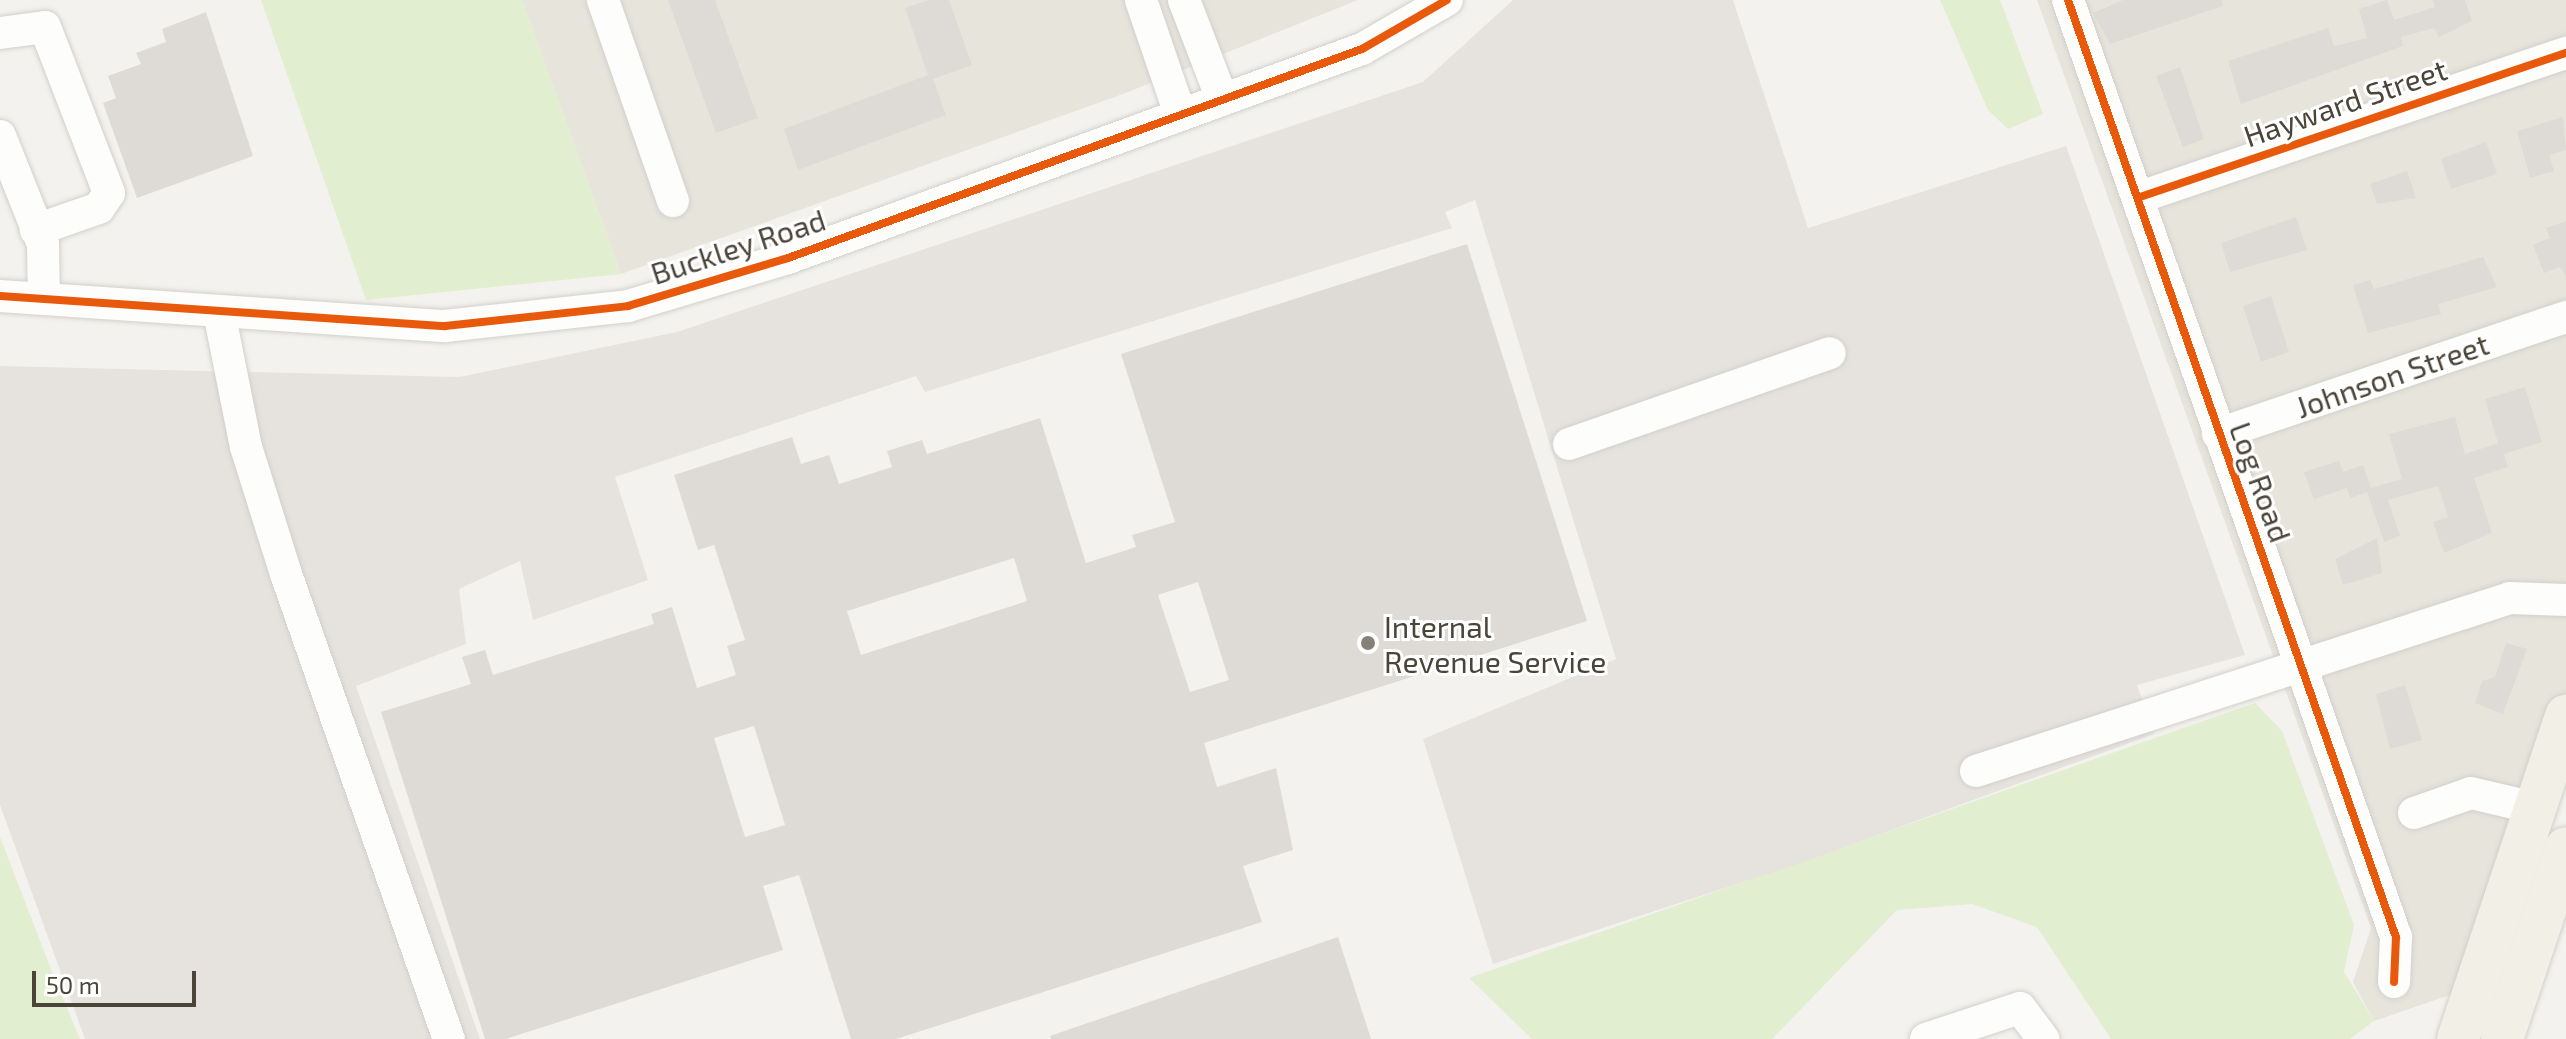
<!DOCTYPE html>
<html>
<head>
<meta charset="utf-8">
<style>
  body { margin:0 }
  #map { position:relative; width:2566px; height:1039px; overflow:hidden; background:#f4f2ee; font-family:"Exo 2",sans-serif }
  div>[style] { position:absolute }
  [style*='--x'] { left:calc(var(--x)*1px); top:calc(var(--y)*1px); width:calc(var(--w)*1px); rotate:calc(var(--a)*1deg) }
  .residential>* { inset:0; background:#e7e4dc }
  .green>* { inset:0; background:#e1eecf }
  .parking>* { inset:0; background:#e6e3df }
  .building>* { inset:0; background:#dedbd6 }
  .roads { filter:drop-shadow(0 0 2px #d2d0cb) drop-shadow(0 0 2px #d2d0cb) }
  .minor>* { height:32px; margin:-16px; padding:0 16px; transform-origin:16px; border-radius:16px; background:#fdfdfc }
  .major>* { height:42px; margin:-21px; padding:0 21px; transform-origin:21px; border-radius:21px; background:#f2efe6 }
  .cycleway>* { height:8px; margin:-4px; padding:0 4px; transform-origin:4px; border-radius:4px; background:#e8590c }
  .dots>* { width:22px; height:22px; translate:-50% -50%; box-sizing:border-box; border:4px solid #fff; border-radius:50% }
  span { translate:-50% -50%; white-space:nowrap; text-align:center; line-height:1.15; -webkit-text-stroke:6px #fff; paint-order:stroke }
  .street-label { font-size:30px; color:#4b4439 }
  .poi-label { font-size:30px; color:#4b4439 }
  .left { translate:0 -50%; text-align:left }
  .scale { position:absolute; left:32px; top:971px; width:164px; height:36px; box-sizing:border-box; border:4px solid #4b4439; border-top:0; padding-left:10px; font-size:24px; line-height:28px; white-space:nowrap; color:#4b4439; -webkit-text-stroke:6px #fff; paint-order:stroke }
</style>
</head>
<body>
<div id="map">
  <div class="residential">
    <div style="clip-path:polygon(522px 0,1358px 0,1123px 94px,621px 274px)"></div>
    <div style="clip-path:polygon(2037px 0,2566px 0,2566px 716px,2476px 986px,2374px 1021px,2353px 982px,2371px 928px)"></div>
  </div>
  <div class="green">
    <div style="clip-path:polygon(261px 0,522px 0,621px 274px,366px 300px)"></div>
    <div style="clip-path:polygon(1940px 0,2000px 0,2043px 114px,2008px 129px,1988px 110px)"></div>
    <div style="clip-path:polygon(2255px 703px,2282px 731px,2354px 925px,2344px 972px,2374px 1021px,2350px 1039px,2111px 1039px,2037px 927px,1972px 904px,1897px 910px,1772px 1039px,1532px 1039px,1469px 978px)"></div>
    <div style="clip-path:polygon(0 837px,56px 982px,80px 1039px,0 1039px)"></div>
  </div>
  <div class="parking">
    <div style="clip-path:polygon(1513px 0,1733px 0,1808px 228px,2066px 146px,2245px 655px,2137px 685px,2154px 734px,1801px 863px,1493px 964px,1423px 739px,1616px 659px,1475px 200px,1445px 212px,1452px 228px,925px 392px,916px 376px,615px 477px,648px 580px,533px 620px,520px 561px,459px 589px,466px 644px,356px 686px,480px 1039px,85px 1039px,0 805px,0 366px,459px 377px,677px 332px,1423px 82px)"></div>
  </div>
  <div class="building">
    <div style="clip-path:polygon(668px 0,715px 0,758px 118px,716px 133px)"></div>
    <div style="clip-path:polygon(929px 0,949px 0,972px 65px,933px 79px,946px 115px,798px 170px,784px 129px,928px 75px,905px 8px)"></div>
    <div style="clip-path:polygon(2123px 0,2222px 0,2223px 6px,2110px 44px,2093px 13px)"></div>
    <div style="clip-path:polygon(2387px 0,2394px 20px,2435px 7px,2433px 0,2465px 0,2472px 21px,2439px 37px,2434px 28px,2401px 37px,2403px 46px,2241px 104px,2228px 61px,2328px 28px,2334px 46px,2367px 38px,2359px 9px)"></div>
    <div style="clip-path:polygon(206px 12px,253px 156px,137px 198px,103px 103px,116px 98px,108px 76px,141px 64px,136px 53px,166px 42px,162px 29px)"></div>
    <div style="clip-path:polygon(2180px 67px,2204px 139px,2183px 147px,2156px 76px)"></div>
    <div style="clip-path:polygon(2563px 117px,2566px 150px,2549px 155px,2554px 171px,2530px 178px,2517px 131px)"></div>
    <div style="clip-path:polygon(2486px 142px,2497px 174px,2451px 189px,2441px 159px)"></div>
    <div style="clip-path:polygon(2407px 171px,2416px 198px,2377px 204px,2370px 184px)"></div>
    <div style="clip-path:polygon(2296px 217px,2307px 250px,2230px 272px,2221px 243px)"></div>
    <div style="clip-path:polygon(2566px 221px,2566px 276px,2560px 267px,2544px 273px,2533px 245px,2550px 238px,2546px 228px)"></div>
    <div style="clip-path:polygon(evenodd,1467px 244px,1587px 621px,1204px 743px,1217px 787px,1276px 768px,1293px 850px,1243px 866px,1262px 922px,896px 1039px,851px 1039px,799px 875px,763px 886px,783px 950px,506px 1039px,485px 1039px,381px 712px,471px 684px,462px 657px,485px 650px,493px 675px,654px 624px,651px 614px,672px 607px,697px 688px,736px 675px,727px 646px,745px 640px,714px 545px,698px 550px,674px 475px,792px 437px,801px 464px,829px 455px,839px 484px,892px 467px,887px 451px,922px 440px,927px 454px,1040px 418px,1086px 563px,1136px 547px,1132px 535px,1175px 522px,1121px 354px,1467px 244px,1014px 558px,1027px 601px,861px 655px,847px 611px,1014px 558px,1467px 244px,1198px 582px,1229px 680px,1190px 692px,1158px 595px,1198px 582px,1467px 244px,754px 726px,785px 825px,745px 837px,714px 738px,754px 726px)"></div>
    <div style="clip-path:polygon(2483px 257px,2497px 287px,2438px 304px,2441px 314px,2368px 333px,2353px 285px,2370px 280px,2374px 289px)"></div>
    <div style="clip-path:polygon(2271px 296px,2289px 352px,2261px 362px,2243px 306px)"></div>
    <div style="clip-path:polygon(2525px 387px,2542px 442px,2504px 454px,2508px 467px,2474px 478px,2492px 533px,2444px 553px,2433px 522px,2448px 517px,2438px 486px,2388px 500px,2400px 536px,2384px 542px,2367px 492px,2350px 498px,2347px 488px,2314px 499px,2304px 472px,2339px 461px,2343px 472px,2363px 465px,2371px 488px,2402px 479px,2389px 434px,2455px 417px,2465px 454px,2498px 443px,2485px 399px)"></div>
    <div style="clip-path:polygon(2377px 538px,2382px 573px,2343px 585px,2335px 559px)"></div>
    <div style="clip-path:polygon(2506px 643px,2527px 649px,2503px 714px,2475px 703px,2482px 681px,2495px 677px)"></div>
    <div style="clip-path:polygon(2405px 685px,2422px 740px,2390px 749px,2376px 694px)"></div>
    <div style="clip-path:polygon(1338px 937px,1371px 1039px,1051px 1039px,1050px 1036px)"></div>
  </div>
  <div class="roads">
    <div class="minor">
      <div style="--x:603;--y:0;--w:213;--a:70.8"></div>
      <div style="--x:1141;--y:0;--w:120;--a:71.1"></div>
      <div style="--x:1184;--y:0;--w:106;--a:69"></div>
      <div style="--x:2068;--y:0;--w:993;--a:70.71"></div>
      <div style="--x:2396;--y:937;--w:45;--a:92.5"></div>
      <div style="--x:0;--y:33;--w:45;--a:-7.6"></div>
      <div style="--x:45;--y:27;--w:178;--a:68.9"></div>
      <div style="--x:109;--y:193;--w:18;--a:124"></div>
      <div style="--x:99;--y:208;--w:67;--a:160.8"></div>
      <div style="--x:0;--y:136;--w:116;--a:68.3"></div>
      <div style="--x:43;--y:244;--w:55;--a:89"></div>
      <div style="--x:2140;--y:197;--w:450;--a:-18.7"></div>
      <div style="--x:0;--y:296;--w:446;--a:3.9"></div>
      <div style="--x:445;--y:326;--w:184;--a:-6.2"></div>
      <div style="--x:628;--y:306;--w:167;--a:-16.7"></div>
      <div style="--x:788;--y:258;--w:611;--a:-20.01"></div>
      <div style="--x:1362;--y:49;--w:98;--a:-30"></div>
      <div style="--x:219;--y:312;--w:138;--a:78.7"></div>
      <div style="--x:246;--y:447;--w:133;--a:72.5"></div>
      <div style="--x:286;--y:574;--w:493;--a:70.7"></div>
      <div style="--x:2218;--y:434;--w:367;--a:-18.6"></div>
      <div style="--x:1569;--y:444;--w:276;--a:-19.2"></div>
      <div style="--x:1976;--y:771;--w:561;--a:-17.95"></div>
      <div style="--x:2510;--y:598;--w:56;--a:2"></div>
      <div style="--x:2414;--y:813;--w:60;--a:-19.3"></div>
      <div style="--x:2471;--y:793;--w:66;--a:13.2"></div>
      <div style="--x:1926;--y:1039;--w:99;--a:-18.3"></div>
      <div style="--x:2020;--y:1008;--w:39;--a:53"></div>
    </div>
    <div class="major">
      <div style="--x:2458;--y:1039;--w:341;--a:-71.5"></div>
      <div style="--x:2502;--y:1039;--w:201;--a:-71.5"></div>
    </div>
  </div>
  <div class="cycleway">
    <div style="--x:2068;--y:0;--w:993;--a:70.71"></div>
    <div style="--x:2396;--y:937;--w:45;--a:92.5"></div>
    <div style="--x:2140;--y:197;--w:450;--a:-18.7"></div>
    <div style="--x:0;--y:296;--w:446;--a:3.9"></div>
    <div style="--x:445;--y:326;--w:184;--a:-6.2"></div>
    <div style="--x:628;--y:306;--w:167;--a:-16.7"></div>
    <div style="--x:788;--y:258;--w:611;--a:-20.01"></div>
    <div style="--x:1362;--y:49;--w:98;--a:-30"></div>
  </div>
  <div class="dots">
    <div style="left:1368px;top:643px;background:#868178"></div>
  </div>
  <div class="street-label">
    <span style="left:2345px;top:102px;rotate:-19deg">Hayward Street</span>
    <span style="left:738px;top:246px;rotate:-18deg">Buckley Road</span>
    <span style="left:2392px;top:375px;rotate:-19deg">Johnson Street</span>
    <span style="left:2261px;top:482px;rotate:70deg">Log Road</span>
  </div>
  <div class="poi-label">
    <span class="left" style="left:1384px;top:643px">Internal<br>Revenue Service</span>
  </div>
  <div class="scale">50 m</div>
</div>
</body>
</html>
